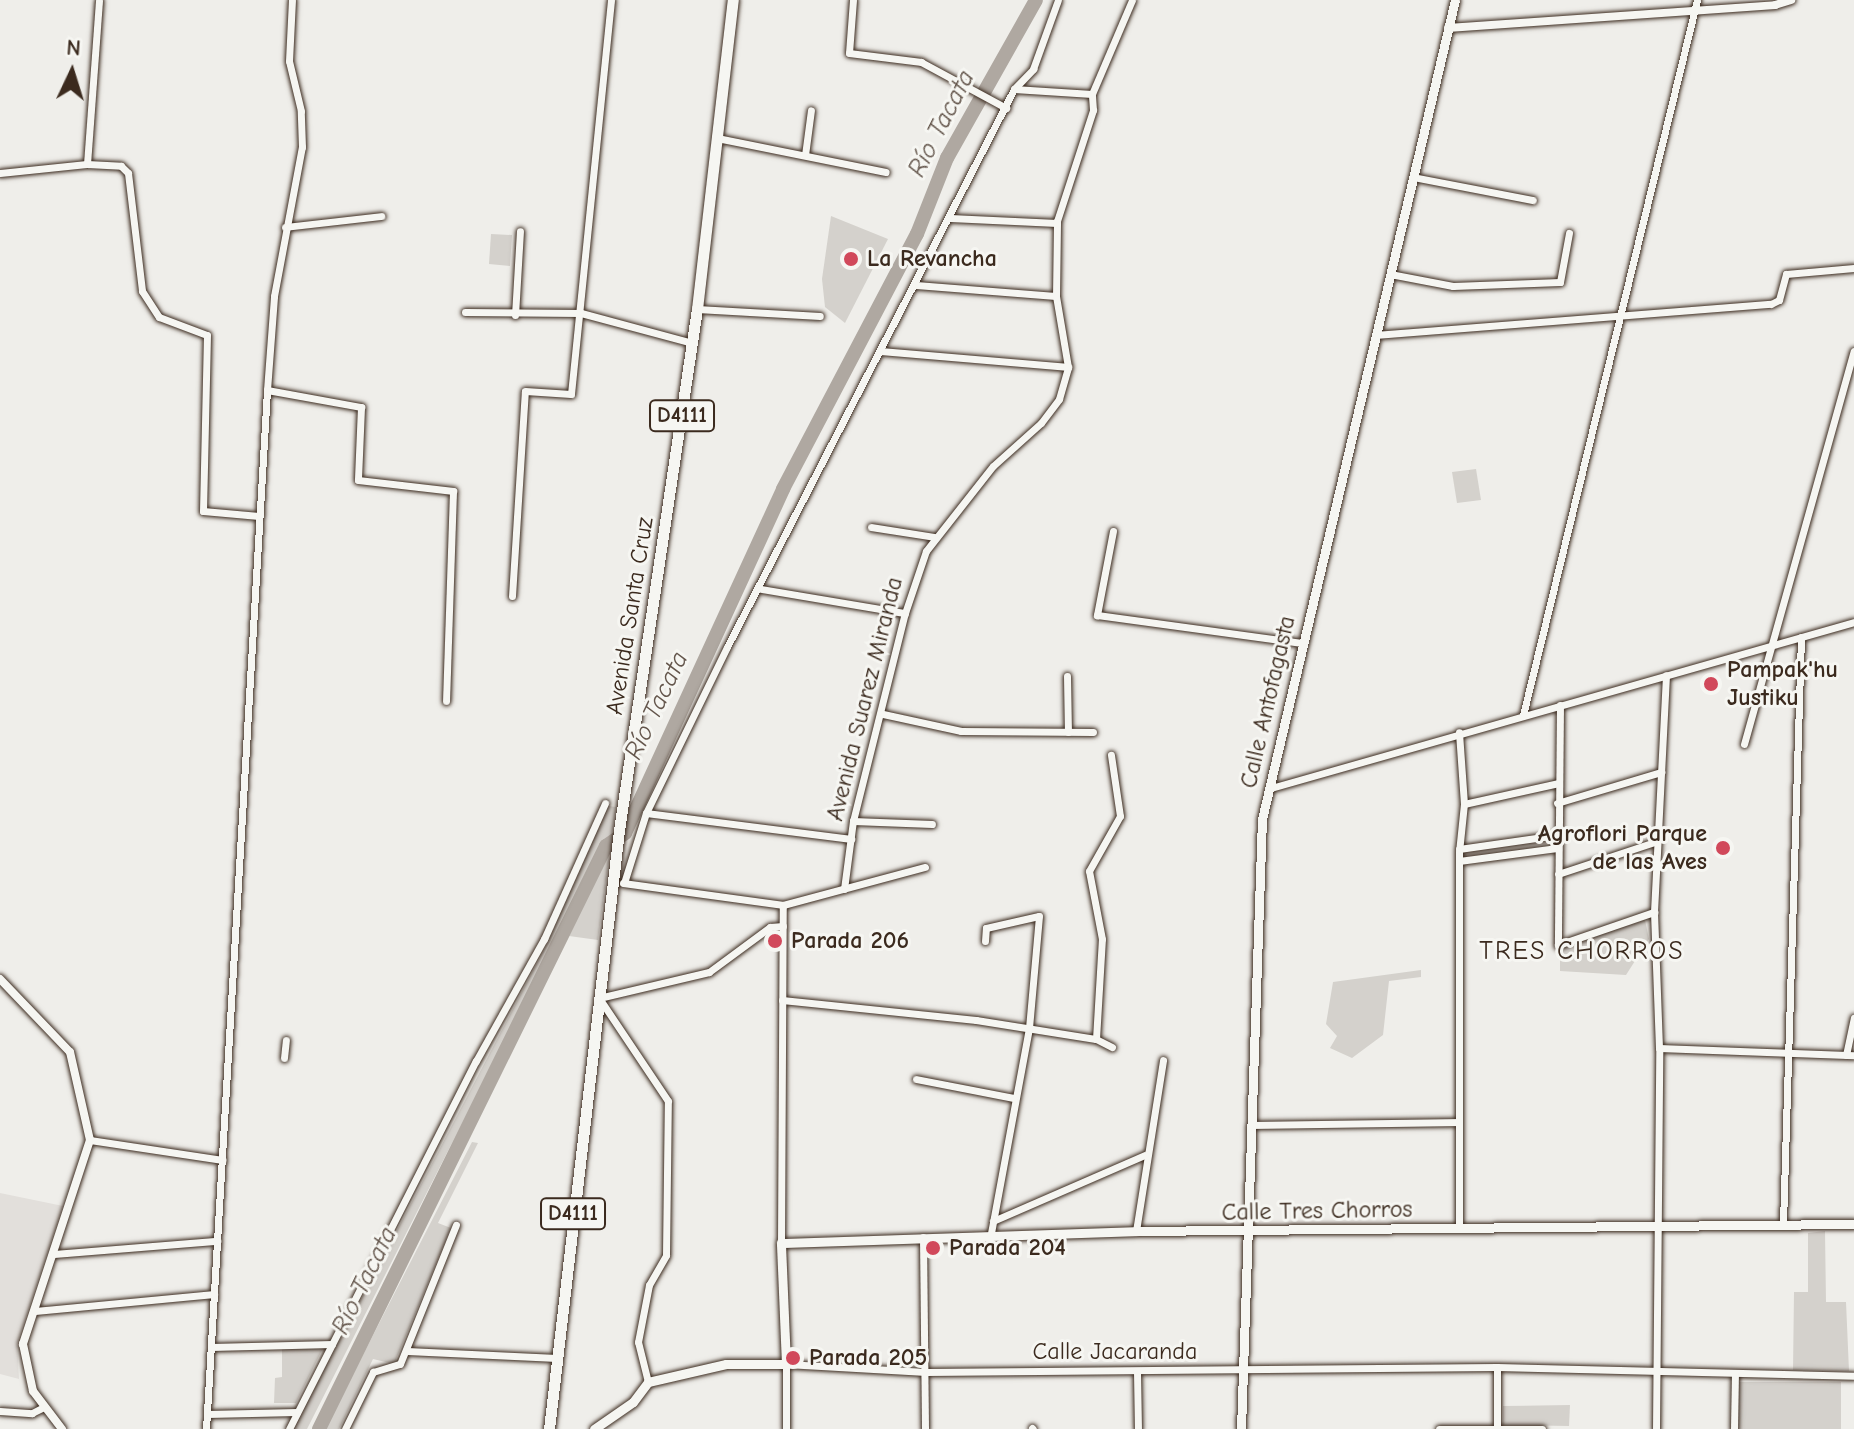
<!DOCTYPE html>
<html>
<head>
<meta charset="utf-8">
<style>
  body { margin:0 }
  #map { position:relative; width:1854px; height:1429px; overflow:hidden; background:#efeeea; font-family:"Comic Neue",sans-serif }
  div>[style] { position:absolute }
  [style*='--x'] { left:calc(var(--x)*1px); top:calc(var(--y)*1px); width:calc(var(--w)*1px); rotate:calc(var(--a)*1deg) }
  .built>* { inset:0; background:#e2dfdb }
  .green>* { inset:0; background:#d4d1cc }
  .river>* { height:14px; margin:-7px; padding:0 7px; transform-origin:7px; border-radius:7px; background:#afa8a1 }
  .roads { filter:drop-shadow(0 0 2px #3b2a1e) drop-shadow(0 0 2px #3b2a1e) }
  .minor>* { height:7px; margin:-3.5px; padding:0 3.5px; transform-origin:3.5px; border-radius:3.5px; background:#f6f6f2 }
  .tertiary>* { height:8px; margin:-4px; padding:0 4px; transform-origin:4px; border-radius:4px; background:#f6f6f2 }
  .secondary>* { height:9px; margin:-4.5px; padding:0 4.5px; transform-origin:4.5px; border-radius:4.5px; background:#f6f6f2 }
  .primary>* { height:11px; margin:-5.5px; padding:0 5.5px; transform-origin:5.5px; border-radius:5.5px; background:#f6f6f2 }
  .dots>* { width:22px; height:22px; translate:-50% -50%; box-sizing:border-box; border:4px solid #f6f6f2; border-radius:50% }
  span { translate:-50% -50%; white-space:nowrap; text-align:center; line-height:1.15; -webkit-text-stroke:6px #f6f6f2; paint-order:stroke }
  .shield-label span { padding:2px 6px; background:#f6f6f2; border:2px solid; border-radius:6px; -webkit-text-stroke-width:0 }
  .shield-label { font-size:22px; color:#3b2a1e; font-weight:700 }
  .poi-label { font-size:24px; color:#3b2a1e; font-weight:700 }
  .left { translate:0 -50%; text-align:left }
  .right { translate:-100% -50%; text-align:right }
  .street-label { font-size:24px; color:#3b2a1e }
  .water-label { font-size:26px; color:#64564c; font-style:italic }
  .neighbourhood-label { font-size:26px; color:#3b2a1e; letter-spacing:2px }
  .north { position:absolute; left:32px; top:32px; width:80px; height:80px; -webkit-text-stroke:6px #f6f6f2; paint-order:stroke; rotate:4deg; font-size:22px; font-weight:700; line-height:32px; text-align:center; color:#3b2a1e }
  .north::after { content:''; display:block; margin:auto; width:28px; height:36px; background:#3b2a1e; clip-path:polygon(50% 0,100% 100%,50% 72%,0 100%) }
</style>
</head>
<body>
<div id="map">
  <div class="built">
    <div style="clip-path:polygon(0 1193px,63px 1206px,17px 1343px,19px 1379px,0 1374px)"></div>
  </div>
  <div class="green">
    <div style="clip-path:polygon(831px 216px,888px 239px,845px 323px,825px 307px,822px 279px)"></div>
    <div style="clip-path:polygon(491px 234px,512px 235px,510px 266px,489px 264px)"></div>
    <div style="clip-path:polygon(1476px 469px,1481px 500px,1457px 503px,1452px 472px)"></div>
    <div style="clip-path:polygon(608px 806px,616px 807px,611px 840px,605px 841px,307px 1429px,293px 1429px,548px 942px)"></div>
    <div style="clip-path:polygon(610px 850px,598px 940px,569px 936px)"></div>
    <div style="clip-path:polygon(1645px 920px,1649px 939px,1626px 975px,1560px 971px,1560px 947px)"></div>
    <div style="clip-path:polygon(1421px 970px,1421px 977px,1389px 981px,1383px 1035px,1352px 1058px,1330px 1048px,1337px 1036px,1326px 1024px,1333px 982px)"></div>
    <div style="clip-path:polygon(472px 1142px,478px 1143px,438px 1223px,451px 1228px,394px 1364px,373px 1359px,339px 1429px,325px 1429px)"></div>
    <div style="clip-path:polygon(1825px 1231px,1826px 1302px,1846px 1302px,1849px 1371px,1793px 1370px,1794px 1292px,1808px 1292px,1808px 1233px)"></div>
    <div style="clip-path:polygon(282px 1345px,324px 1346px,296px 1403px,274px 1403px,275px 1378px,282px 1377px)"></div>
    <div style="clip-path:polygon(1739px 1382px,1841px 1382px,1841px 1429px,1739px 1429px)"></div>
    <div style="clip-path:polygon(1570px 1405px,1569px 1426px,1503px 1425px,1503px 1406px)"></div>
  </div>
  <div class="river">
    <div style="--x:319;--y:1429;--w:650;--a:-63.79"></div>
    <div style="--x:606;--y:846;--w:23;--a:-34"></div>
    <div style="--x:625;--y:833;--w:379;--a:-65.3"></div>
    <div style="--x:783;--y:489;--w:288;--a:-62.3"></div>
    <div style="--x:917;--y:234;--w:82;--a:-68.5"></div>
    <div style="--x:947;--y:158;--w:181;--a:-60.6"></div>
  </div>
  <div class="roads">
    <div class="minor">
      <div style="--x:853;--y:0;--w:53;--a:94.3"></div>
      <div style="--x:849;--y:53;--w:73;--a:7.1"></div>
      <div style="--x:921;--y:62;--w:97;--a:28.4"></div>
      <div style="--x:1014;--y:89;--w:78;--a:3.7"></div>
      <div style="--x:717;--y:138;--w:172;--a:11.4"></div>
      <div style="--x:805;--y:155;--w:45;--a:-82.4"></div>
      <div style="--x:87;--y:164;--w:164;--a:-85.8"></div>
      <div style="--x:0;--y:173;--w:87;--a:-5.9"></div>
      <div style="--x:87;--y:164;--w:34;--a:3"></div>
      <div style="--x:121;--y:166;--w:10;--a:45"></div>
      <div style="--x:128;--y:173;--w:119;--a:83.2"></div>
      <div style="--x:142;--y:291;--w:31;--a:57"></div>
      <div style="--x:159;--y:317;--w:51;--a:20.6"></div>
      <div style="--x:207;--y:335;--w:176;--a:91.3"></div>
      <div style="--x:203;--y:511;--w:56;--a:5.1"></div>
      <div style="--x:1413;--y:177;--w:122;--a:10.9"></div>
      <div style="--x:950;--y:218;--w:107;--a:2.7"></div>
      <div style="--x:285;--y:227;--w:97;--a:-6.5"></div>
      <div style="--x:1390;--y:274;--w:64;--a:10.8"></div>
      <div style="--x:1453;--y:286;--w:107;--a:-2.1"></div>
      <div style="--x:1560;--y:282;--w:50;--a:-79.6"></div>
      <div style="--x:916;--y:285;--w:140;--a:4.5"></div>
      <div style="--x:697;--y:309;--w:123;--a:3.3"></div>
      <div style="--x:465;--y:312;--w:116;--a:0.5"></div>
      <div style="--x:581;--y:313;--w:115;--a:15.1"></div>
      <div style="--x:515;--y:315;--w:84;--a:-86.6"></div>
      <div style="--x:1375;--y:335;--w:397;--a:-4.5"></div>
      <div style="--x:1771;--y:304;--w:9;--a:-27"></div>
      <div style="--x:1779;--y:300;--w:27;--a:-75"></div>
      <div style="--x:1786;--y:274;--w:68;--a:-5"></div>
      <div style="--x:881;--y:351;--w:188;--a:4.9"></div>
      <div style="--x:267;--y:390;--w:96;--a:10.3"></div>
      <div style="--x:361;--y:407;--w:73;--a:92.4"></div>
      <div style="--x:358;--y:480;--w:96;--a:6.6"></div>
      <div style="--x:453;--y:491;--w:210;--a:91.9"></div>
      <div style="--x:871;--y:527;--w:65;--a:8.9"></div>
      <div style="--x:1113;--y:531;--w:86;--a:100.8"></div>
      <div style="--x:1097;--y:615;--w:207;--a:7.8"></div>
      <div style="--x:761;--y:589;--w:146;--a:9.5"></div>
      <div style="--x:512;--y:596;--w:205;--a:-86.4"></div>
      <div style="--x:525;--y:391;--w:46;--a:3.7"></div>
      <div style="--x:571;--y:394;--w:396;--a:-84.2"></div>
      <div style="--x:1067;--y:676;--w:56;--a:89"></div>
      <div style="--x:1560;--y:705;--w:240;--a:90.5"></div>
      <div style="--x:1558;--y:945;--w:102;--a:-19"></div>
      <div style="--x:883;--y:714;--w:80;--a:12.3"></div>
      <div style="--x:961;--y:731;--w:132;--a:0.4"></div>
      <div style="--x:1523;--y:715;--w:736;--a:-76.32"></div>
      <div style="--x:1744;--y:744;--w:408;--a:-74.4"></div>
      <div style="--x:1271;--y:788;--w:606;--a:-15.89"></div>
      <div style="--x:1557;--y:803;--w:109;--a:-16.6"></div>
      <div style="--x:1464;--y:804;--w:97;--a:-12.5"></div>
      <div style="--x:646;--y:813;--w:207;--a:7.2"></div>
      <div style="--x:853;--y:821;--w:79;--a:2.2"></div>
      <div style="--x:1459;--y:849;--w:99;--a:-8.1"></div>
      <div style="--x:1459;--y:861;--w:99;--a:-7.6"></div>
      <div style="--x:1558;--y:874;--w:105;--a:-18.3"></div>
      <div style="--x:623;--y:883;--w:162;--a:7.8"></div>
      <div style="--x:783;--y:905;--w:147;--a:-15"></div>
      <div style="--x:624;--y:883;--w:73;--a:-72.6"></div>
      <div style="--x:646;--y:813;--w:185;--a:-64"></div>
      <div style="--x:727;--y:647;--w:627;--a:-62.78"></div>
      <div style="--x:1014;--y:89;--w:28;--a:-46"></div>
      <div style="--x:1033;--y:69;--w:73;--a:-70.1"></div>
      <div style="--x:844;--y:889;--w:69;--a:-82.5"></div>
      <div style="--x:853;--y:821;--w:214;--a:-76"></div>
      <div style="--x:905;--y:613;--w:65;--a:-71.3"></div>
      <div style="--x:926;--y:551;--w:108;--a:-51.8"></div>
      <div style="--x:993;--y:466;--w:64;--a:-41.9"></div>
      <div style="--x:1041;--y:423;--w:30;--a:-53"></div>
      <div style="--x:1059;--y:399;--w:33;--a:-74"></div>
      <div style="--x:1068;--y:367;--w:72;--a:-99.6"></div>
      <div style="--x:1056;--y:296;--w:75;--a:-89.2"></div>
      <div style="--x:1057;--y:221;--w:117;--a:-72"></div>
      <div style="--x:1093;--y:110;--w:16;--a:-94"></div>
      <div style="--x:1092;--y:94;--w:102;--a:-66.9"></div>
      <div style="--x:985;--y:941;--w:13;--a:-86"></div>
      <div style="--x:986;--y:928;--w:54;--a:-12.8"></div>
      <div style="--x:1039;--y:916;--w:112;--a:95.1"></div>
      <div style="--x:1029;--y:1028;--w:214;--a:100.5"></div>
      <div style="--x:782;--y:1000;--w:195;--a:5.9"></div>
      <div style="--x:976;--y:1020;--w:121;--a:9"></div>
      <div style="--x:1096;--y:1039;--w:18;--a:27"></div>
      <div style="--x:1096;--y:1039;--w:100;--a:-86.6"></div>
      <div style="--x:1102;--y:939;--w:69;--a:-100.8"></div>
      <div style="--x:1089;--y:871;--w:63;--a:-60.6"></div>
      <div style="--x:1120;--y:816;--w:62;--a:-98.4"></div>
      <div style="--x:1659;--y:1048;--w:195;--a:2.1"></div>
      <div style="--x:1846;--y:1055;--w:38;--a:-78"></div>
      <div style="--x:284;--y:1058;--w:18;--a:-84"></div>
      <div style="--x:916;--y:1079;--w:100;--a:11"></div>
      <div style="--x:1254;--y:1125;--w:204;--a:-0.8"></div>
      <div style="--x:90;--y:1140;--w:134;--a:8.6"></div>
      <div style="--x:993;--y:1221;--w:166;--a:-23.5"></div>
      <div style="--x:1783;--y:1223;--w:586;--a:-88.24"></div>
      <div style="--x:1459;--y:1229;--w:377;--a:-90"></div>
      <div style="--x:1459;--y:852;--w:48;--a:-84.1"></div>
      <div style="--x:1464;--y:804;--w:72;--a:-94"></div>
      <div style="--x:1136;--y:1231;--w:173;--a:-81"></div>
      <div style="--x:923;--y:1237;--w:192;--a:89.4"></div>
      <div style="--x:781;--y:1243;--w:338;--a:-89.7"></div>
      <div style="--x:54;--y:1254;--w:164;--a:-4.6"></div>
      <div style="--x:35;--y:1311;--w:180;--a:-5.4"></div>
      <div style="--x:211;--y:1347;--w:121;--a:-1.4"></div>
      <div style="--x:407;--y:1351;--w:150;--a:2.7"></div>
      <div style="--x:1497;--y:1367;--w:62;--a:90"></div>
      <div style="--x:1137;--y:1372;--w:57;--a:89"></div>
      <div style="--x:648;--y:1382;--w:41;--a:-104"></div>
      <div style="--x:638;--y:1342;--w:58;--a:-79.1"></div>
      <div style="--x:649;--y:1285;--w:34;--a:-60"></div>
      <div style="--x:666;--y:1255;--w:154;--a:-89.3"></div>
      <div style="--x:668;--y:1101;--w:124;--a:-123.8"></div>
      <div style="--x:599;--y:998;--w:113;--a:-13.3"></div>
      <div style="--x:709;--y:972;--w:76;--a:-36.4"></div>
      <div style="--x:770;--y:927;--w:13;--a:-4"></div>
      <div style="--x:0;--y:1411;--w:32;--a:4"></div>
      <div style="--x:32;--y:1413;--w:13;--a:-27"></div>
      <div style="--x:207;--y:1414;--w:90;--a:-1.3"></div>
      <div style="--x:1032;--y:1428;--w:1;--a:45"></div>
      <div style="--x:206;--y:1429;--w:1041;--a:-86.64"></div>
      <div style="--x:267;--y:390;--w:94;--a:-85.7"></div>
      <div style="--x:274;--y:296;--w:152;--a:-79.4"></div>
      <div style="--x:302;--y:147;--w:36;--a:-92"></div>
      <div style="--x:301;--y:111;--w:51;--a:-103.5"></div>
      <div style="--x:289;--y:61;--w:61;--a:-87.2"></div>
      <div style="--x:289;--y:1429;--w:413;--a:-63.1"></div>
      <div style="--x:476;--y:1061;--w:140;--a:-60.9"></div>
      <div style="--x:544;--y:939;--w:149;--a:-65.8"></div>
      <div style="--x:345;--y:1429;--w:64;--a:-63.8"></div>
      <div style="--x:373;--y:1372;--w:28;--a:-17"></div>
      <div style="--x:400;--y:1364;--w:150;--a:-68.1"></div>
      <div style="--x:786;--y:1429;--w:65;--a:-90"></div>
      <div style="--x:786;--y:1364;--w:140;--a:3.3"></div>
      <div style="--x:926;--y:1372;--w:571;--a:-0.5"></div>
      <div style="--x:1497;--y:1367;--w:357;--a:1.4"></div>
      <div style="--x:1439;--y:1429;--w:103;--a:0"></div>
      <div style="--x:1656;--y:1429;--w:381;--a:-89.5"></div>
      <div style="--x:1659;--y:1048;--w:136;--a:-92.1"></div>
      <div style="--x:1654;--y:912;--w:237;--a:-87.1"></div>
      <div style="--x:1734;--y:1429;--w:55;--a:-89"></div>
    </div>
    <div class="tertiary">
      <div style="--x:1448;--y:28;--w:328;--a:-4"></div>
      <div style="--x:1775;--y:5;--w:17;--a:-17"></div>
      <div style="--x:0;--y:979;--w:101;--a:46.2"></div>
      <div style="--x:70;--y:1052;--w:90;--a:77.2"></div>
      <div style="--x:90;--y:1140;--w:215;--a:108.2"></div>
      <div style="--x:23;--y:1344;--w:48;--a:78"></div>
      <div style="--x:33;--y:1391;--w:48;--a:52.7"></div>
    </div>
    <div class="secondary">
      <div style="--x:594;--y:1429;--w:47;--a:-34.7"></div>
      <div style="--x:633;--y:1402;--w:25;--a:-53"></div>
      <div style="--x:648;--y:1382;--w:80;--a:-13"></div>
      <div style="--x:726;--y:1364;--w:60;--a:0"></div>
      <div style="--x:786;--y:1364;--w:121;--a:-92.4"></div>
      <div style="--x:781;--y:1243;--w:355;--a:-1.9"></div>
      <div style="--x:1136;--y:1231;--w:718;--a:-0.56"></div>
      <div style="--x:1241;--y:1429;--w:610;--a:-88.03"></div>
      <div style="--x:1262;--y:819;--w:841;--a:-76.74"></div>
    </div>
    <div class="primary">
      <div style="--x:549;--y:1429;--w:603;--a:-83.33"></div>
      <div style="--x:619;--y:830;--w:527;--a:-81.49"></div>
      <div style="--x:697;--y:309;--w:311;--a:-83.4"></div>
    </div>
  </div>
  <div class="dots">
    <div style="left:851px;top:259px;background:#d1495b"></div>
    <div style="left:1711px;top:684px;background:#d1495b"></div>
    <div style="left:1723px;top:848px;background:#d1495b"></div>
    <div style="left:775px;top:941px;background:#d1495b"></div>
    <div style="left:933px;top:1248px;background:#d1495b"></div>
    <div style="left:793px;top:1358px;background:#d1495b"></div>
  </div>
  <div class="shield-label">
    <span style="left:682px;top:416px">D4111</span>
    <span style="left:573px;top:1214px">D4111</span>
  </div>
  <div class="poi-label">
    <span class="left" style="left:867px;top:259px">La Revancha</span>
    <span class="left" style="left:1727px;top:684px">Pampak'hu<br>Justiku</span>
    <span class="right" style="left:1707px;top:848px">Agroflori Parque<br>de las Aves</span>
    <span class="left" style="left:791px;top:941px">Parada 206</span>
    <span class="left" style="left:949px;top:1248px">Parada 204</span>
    <span class="left" style="left:809px;top:1358px">Parada 205</span>
  </div>
  <div class="street-label">
    <span style="left:630px;top:616px;rotate:-81deg">Avenida Santa Cruz</span>
    <span style="left:865px;top:699px;rotate:-76deg">Avenida Suarez Miranda</span>
    <span style="left:1268px;top:702px;rotate:-77deg">Calle Antofagasta</span>
    <span style="left:1317px;top:1211px;rotate:-1deg">Calle Tres Chorros</span>
    <span style="left:1115px;top:1352px">Calle Jacaranda</span>
  </div>
  <div class="water-label">
    <span style="left:942px;top:124px;rotate:-63deg">Río Tacata</span>
    <span style="left:657px;top:706px;rotate:-65deg">Río Tacata</span>
    <span style="left:365px;top:1281px;rotate:-64deg">Río Tacata</span>
  </div>
  <div class="neighbourhood-label">
    <span style="left:1582px;top:952px">TRES CHORROS</span>
  </div>
  <div class="north">N</div>
</div>
</body>
</html>
